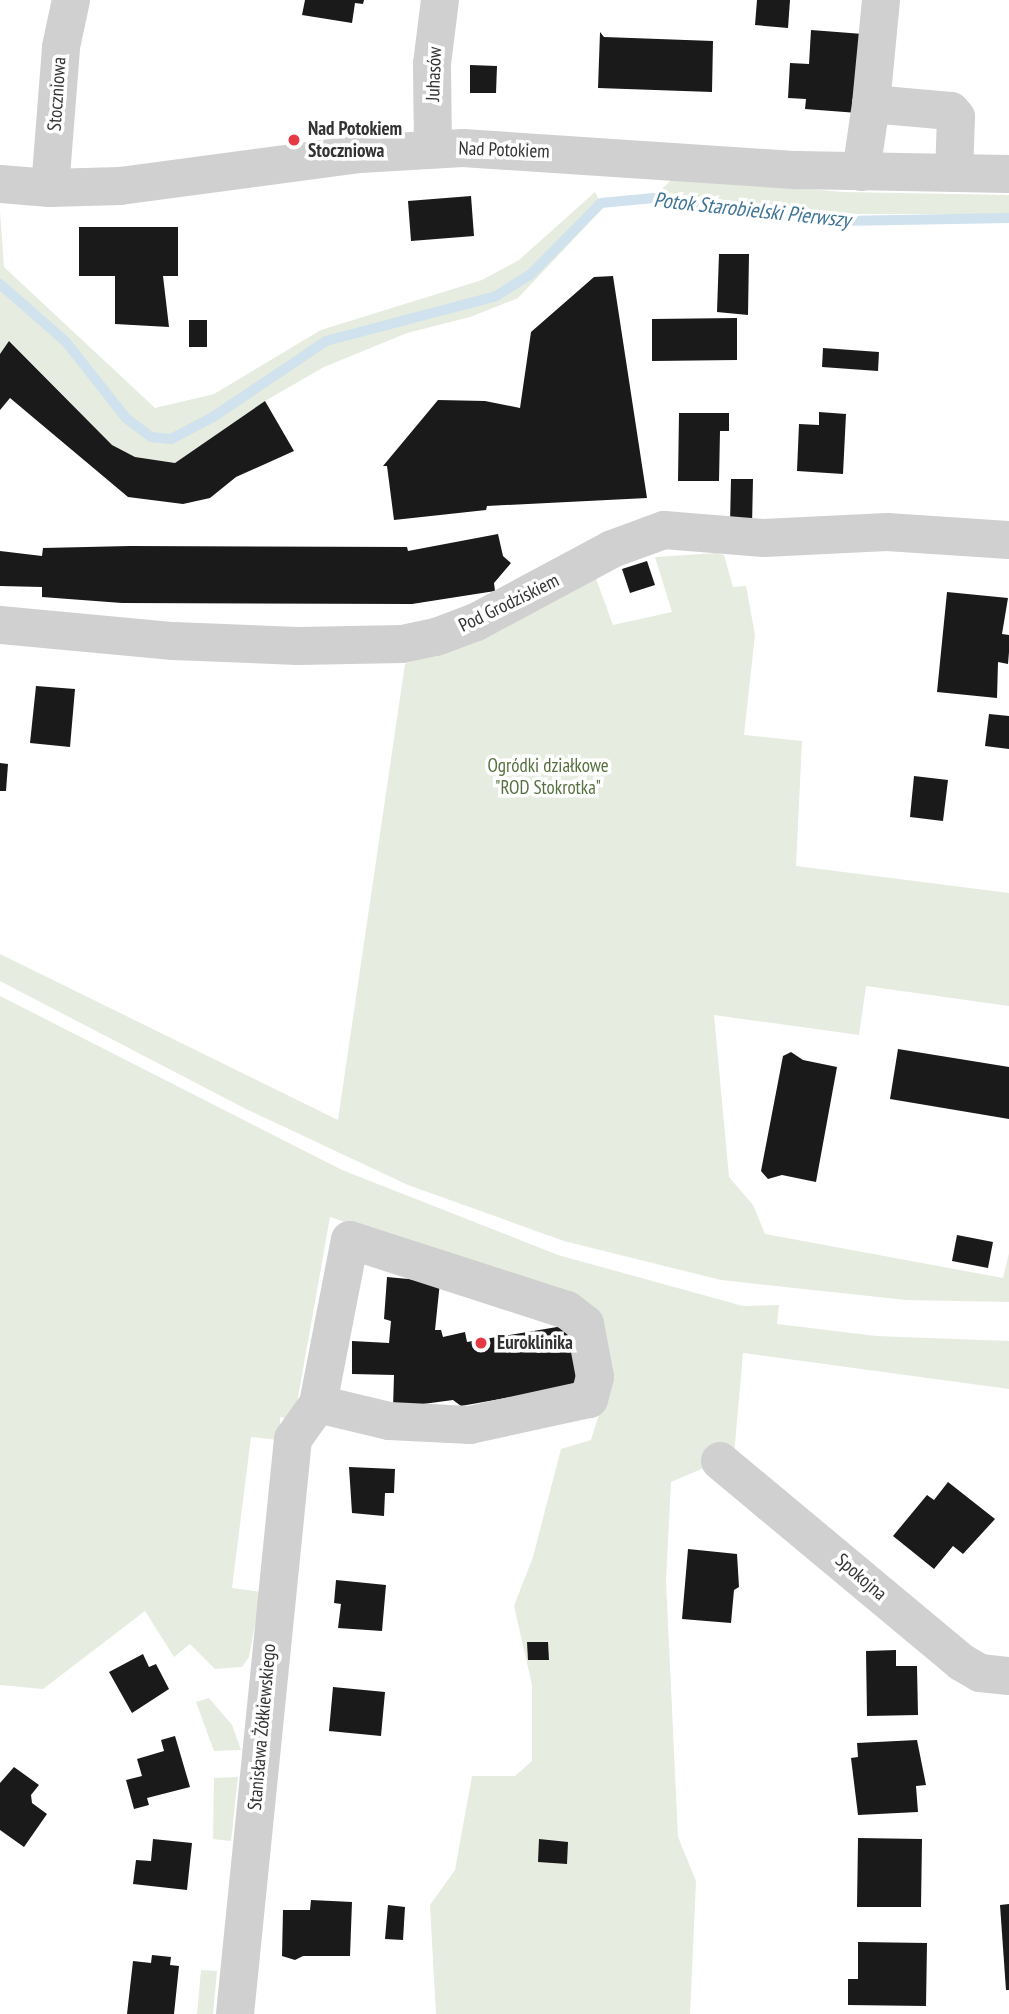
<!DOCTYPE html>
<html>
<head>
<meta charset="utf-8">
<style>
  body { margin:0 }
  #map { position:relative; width:1009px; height:2014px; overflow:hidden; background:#fff; font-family:"PT Sans Narrow",sans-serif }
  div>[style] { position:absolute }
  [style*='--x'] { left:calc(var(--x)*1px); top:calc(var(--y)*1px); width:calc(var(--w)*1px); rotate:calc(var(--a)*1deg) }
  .green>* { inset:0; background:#e6ecdf }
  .stream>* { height:10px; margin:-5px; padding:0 5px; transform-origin:5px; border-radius:5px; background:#cfe2ee }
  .building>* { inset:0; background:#1a1a1a }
  .minor>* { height:38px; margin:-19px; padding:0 19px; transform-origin:19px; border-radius:19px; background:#d0d0d0 }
  .dots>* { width:19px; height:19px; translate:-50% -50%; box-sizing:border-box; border:4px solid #fff; border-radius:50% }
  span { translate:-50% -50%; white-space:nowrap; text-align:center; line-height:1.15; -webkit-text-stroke:7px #fff; paint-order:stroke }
  .street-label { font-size:19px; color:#333 }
  .poi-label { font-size:19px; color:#333; font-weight:700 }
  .left { translate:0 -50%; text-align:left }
  .park-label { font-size:19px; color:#56703f }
  .water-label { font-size:21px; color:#3f7597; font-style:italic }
</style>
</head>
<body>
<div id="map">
  <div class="green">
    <div style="clip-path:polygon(698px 179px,843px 192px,1009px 195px,1009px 214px,841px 214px,659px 192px,671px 180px)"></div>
    <div style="clip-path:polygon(595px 192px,603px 208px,518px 298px,470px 317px,407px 333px,324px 367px,265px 401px,175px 463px,135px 457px,112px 445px,10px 341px,0 354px,0 211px,4px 267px,155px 408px,214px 394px,321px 330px,482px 280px,519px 260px)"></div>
    <div style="clip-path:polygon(717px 553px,724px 555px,733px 587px,746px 586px,755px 635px,744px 735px,802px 741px,796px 866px,1009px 893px,1009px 1006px,866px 986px,859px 1035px,714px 1015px,729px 1177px,753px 1205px,765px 1234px,1003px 1278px,1009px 1253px,1009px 1302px,906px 1300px,721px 1280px,564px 1241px,408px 1185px,244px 1108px,0 981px,0 954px,338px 1120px,405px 664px,595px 576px,613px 625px,672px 612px,655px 557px)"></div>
    <div style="clip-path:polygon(0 996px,342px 1170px,558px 1255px,743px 1306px,779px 1305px,777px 1324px,876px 1336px,1009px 1341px,1009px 1389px,743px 1353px,734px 1455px,671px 1482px,666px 1581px,678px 1837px,696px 1881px,690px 2014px,436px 2014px,430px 1905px,455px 1870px,472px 1776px,515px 1776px,532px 1761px,532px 1685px,514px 1606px,533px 1557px,561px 1449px,591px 1440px,609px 1382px,586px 1305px,330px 1217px,294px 1420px,280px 1417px,280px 1440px,251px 1437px,232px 1588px,261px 1592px,249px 1657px,242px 1667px,215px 1669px,190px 1644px,174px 1657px,145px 1611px,43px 1689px,0 1685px)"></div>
    <div style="clip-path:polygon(209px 1698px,232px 1725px,241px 1750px,214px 1751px,196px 1702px)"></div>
    <div style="clip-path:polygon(238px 1777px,231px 1841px,213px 1839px,214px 1778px)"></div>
    <div style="clip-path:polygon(201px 1970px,217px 1971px,213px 2014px,197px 2014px)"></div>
  </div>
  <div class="stream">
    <div style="--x:0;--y:284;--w:88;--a:41.3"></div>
    <div style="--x:66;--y:342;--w:97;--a:51.7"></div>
    <div style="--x:126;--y:418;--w:31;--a:37"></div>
    <div style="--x:151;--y:437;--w:20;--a:6"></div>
    <div style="--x:171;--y:439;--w:47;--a:-27.6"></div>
    <div style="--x:213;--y:417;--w:136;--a:-33.9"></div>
    <div style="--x:326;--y:341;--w:176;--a:-14.8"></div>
    <div style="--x:496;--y:296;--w:40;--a:-32"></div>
    <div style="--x:530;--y:275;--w:101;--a:-45.4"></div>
    <div style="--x:601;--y:203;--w:53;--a:-5.4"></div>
    <div style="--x:654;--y:198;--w:187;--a:7"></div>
    <div style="--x:840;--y:221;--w:169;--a:-1"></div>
  </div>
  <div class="building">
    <div style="clip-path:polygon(305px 0,364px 0,363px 4px,355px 3px,352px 23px,302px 15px)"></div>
    <div style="clip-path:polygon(757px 0,790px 0,788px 28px,755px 25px)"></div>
    <div style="clip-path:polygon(811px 30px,863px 34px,858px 113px,805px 109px,806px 99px,788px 98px,790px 63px,809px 64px)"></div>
    <div style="clip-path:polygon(600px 32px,604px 37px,713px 41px,712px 92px,598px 88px)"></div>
    <div style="clip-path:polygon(470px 65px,497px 66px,496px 93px,470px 93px)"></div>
    <div style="clip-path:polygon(471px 196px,474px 236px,411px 241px,408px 201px)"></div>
    <div style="clip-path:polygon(79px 227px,178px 227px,178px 276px,163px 276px,169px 327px,115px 324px,115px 276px,79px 276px)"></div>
    <div style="clip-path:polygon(719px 254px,749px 254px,748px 315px,717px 312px)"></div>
    <div style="clip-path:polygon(613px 276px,647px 498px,487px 506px,486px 510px,394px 520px,387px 466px,383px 466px,438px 400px,485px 401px,520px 408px,531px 332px,594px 277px)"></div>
    <div style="clip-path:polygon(737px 318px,737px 360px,652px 361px,652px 319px)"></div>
    <div style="clip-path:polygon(189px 320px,207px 320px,207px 347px,189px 347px)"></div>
    <div style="clip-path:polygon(9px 341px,112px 445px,135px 457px,175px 463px,265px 401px,294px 451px,236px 477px,210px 498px,183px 504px,128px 497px,10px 398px,0 410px,0 354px)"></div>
    <div style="clip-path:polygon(823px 348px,879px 352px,878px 371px,822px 367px)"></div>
    <div style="clip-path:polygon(819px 412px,846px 414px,843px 474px,797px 471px,799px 424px,819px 425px)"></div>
    <div style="clip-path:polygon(679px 413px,729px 413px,729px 431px,720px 431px,719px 481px,678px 481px)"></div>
    <div style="clip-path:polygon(731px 479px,753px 479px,752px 526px,730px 525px)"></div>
    <div style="clip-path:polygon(498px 534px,503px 556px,511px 563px,494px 583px,495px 591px,412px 604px,122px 603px,42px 597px,42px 587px,0 586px,0 551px,42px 556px,43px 548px,130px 546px,407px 547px,408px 551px)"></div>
    <div style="clip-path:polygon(647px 561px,655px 585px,630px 593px,622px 569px)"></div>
    <div style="clip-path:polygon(947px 592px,1008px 598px,1002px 634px,1009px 635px,1009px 652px,1008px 664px,998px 662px,997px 698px,937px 692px)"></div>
    <div style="clip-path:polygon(36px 686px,75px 689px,70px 747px,30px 743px)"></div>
    <div style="clip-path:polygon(989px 714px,1009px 716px,1009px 749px,985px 746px)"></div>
    <div style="clip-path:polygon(0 763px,8px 764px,6px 791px,0 791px)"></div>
    <div style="clip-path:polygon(914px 776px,948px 780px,943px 821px,910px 817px)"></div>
    <div style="clip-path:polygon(898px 1049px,1009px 1067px,1009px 1119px,890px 1099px)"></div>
    <div style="clip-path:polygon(791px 1052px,803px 1060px,837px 1067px,816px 1182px,782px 1175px,768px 1179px,761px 1171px,783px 1056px)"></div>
    <div style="clip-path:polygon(957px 1235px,993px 1242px,988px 1268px,952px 1261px)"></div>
    <div style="clip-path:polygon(387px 1277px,440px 1282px,435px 1330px,441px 1330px,443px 1337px,465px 1332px,467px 1342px,569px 1325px,579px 1385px,461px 1406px,453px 1400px,393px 1408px,394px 1375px,352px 1374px,352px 1341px,389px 1343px,391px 1321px,384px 1319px)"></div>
    <div style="clip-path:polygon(349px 1467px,395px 1469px,394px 1493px,385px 1493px,384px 1516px,352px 1513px)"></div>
    <div style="clip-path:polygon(948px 1482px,995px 1519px,963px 1554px,953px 1546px,934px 1569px,893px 1536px,927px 1495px,934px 1500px)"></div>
    <div style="clip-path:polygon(688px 1549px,737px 1554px,739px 1587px,734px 1590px,731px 1623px,682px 1619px)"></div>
    <div style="clip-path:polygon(336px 1580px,386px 1585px,382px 1631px,338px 1628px,341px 1604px,334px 1603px)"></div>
    <div style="clip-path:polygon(527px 1642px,548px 1642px,549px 1660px,528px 1660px)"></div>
    <div style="clip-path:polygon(896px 1650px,896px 1666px,917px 1666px,918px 1715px,867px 1716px,866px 1651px)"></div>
    <div style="clip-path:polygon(143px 1654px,149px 1667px,156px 1664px,169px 1689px,132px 1713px,109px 1672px)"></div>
    <div style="clip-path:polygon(333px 1687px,385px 1692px,381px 1736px,329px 1731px)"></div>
    <div style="clip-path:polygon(175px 1736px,190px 1787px,147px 1798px,149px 1805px,134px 1809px,126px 1780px,142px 1776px,137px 1759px,164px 1751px,161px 1740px)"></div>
    <div style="clip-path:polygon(917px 1740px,926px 1785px,916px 1786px,918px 1812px,858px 1815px,851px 1758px,858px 1757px,857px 1743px)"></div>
    <div style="clip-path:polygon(14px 1767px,39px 1785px,31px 1795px,32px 1803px,47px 1814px,24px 1847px,0 1830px,0 1783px)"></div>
    <div style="clip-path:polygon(858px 1838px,922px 1839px,921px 1907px,857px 1907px)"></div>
    <div style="clip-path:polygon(153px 1839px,192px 1843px,187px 1890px,133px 1884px,136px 1860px,151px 1861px)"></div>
    <div style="clip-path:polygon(539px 1839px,568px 1842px,567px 1864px,538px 1862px)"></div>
    <div style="clip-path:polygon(311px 1900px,352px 1902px,350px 1956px,303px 1956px,295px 1960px,282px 1956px,283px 1910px,310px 1910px)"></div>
    <div style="clip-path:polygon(1009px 1904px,1009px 1990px,1006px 1990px,1000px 1905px)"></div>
    <div style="clip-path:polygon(388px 1905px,405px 1907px,403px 1940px,385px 1939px)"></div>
    <div style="clip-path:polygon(858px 1942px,927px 1943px,926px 2006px,848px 2005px,848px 1979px,858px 1979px)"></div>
    <div style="clip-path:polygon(152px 1955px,171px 1957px,170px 1965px,179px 1966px,174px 2014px,127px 2014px,133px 1961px,151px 1963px)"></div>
  </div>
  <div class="minor">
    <div style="--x:871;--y:104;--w:104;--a:-84.5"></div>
    <div style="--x:433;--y:149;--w:85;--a:-90.7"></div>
    <div style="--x:432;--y:64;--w:64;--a:-82.9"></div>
    <div style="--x:861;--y:172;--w:69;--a:-81.6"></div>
    <div style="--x:871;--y:104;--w:80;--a:5"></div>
    <div style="--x:951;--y:111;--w:8;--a:50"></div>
    <div style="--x:956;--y:117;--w:56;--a:92"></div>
    <div style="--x:0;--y:184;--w:50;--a:4.6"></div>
    <div style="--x:50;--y:188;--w:70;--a:-1.6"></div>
    <div style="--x:120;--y:186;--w:242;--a:-7.6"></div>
    <div style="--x:360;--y:154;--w:103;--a:-3.3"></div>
    <div style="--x:463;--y:148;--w:335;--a:3.8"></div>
    <div style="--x:797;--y:170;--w:212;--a:1.1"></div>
    <div style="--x:50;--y:188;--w:141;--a:-85.5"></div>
    <div style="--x:61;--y:47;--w:48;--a:-78"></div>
    <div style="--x:0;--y:625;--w:174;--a:5.3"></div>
    <div style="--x:173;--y:641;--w:125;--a:2.3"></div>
    <div style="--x:298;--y:646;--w:104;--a:-1.1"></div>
    <div style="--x:402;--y:644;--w:35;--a:-12"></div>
    <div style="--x:436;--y:637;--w:43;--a:-20.6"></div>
    <div style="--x:476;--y:622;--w:154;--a:-28.2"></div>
    <div style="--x:612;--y:549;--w:55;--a:-20.1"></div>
    <div style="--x:664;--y:530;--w:100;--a:4.6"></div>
    <div style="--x:764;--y:538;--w:123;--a:-2.8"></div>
    <div style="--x:887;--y:532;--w:122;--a:3.8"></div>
    <div style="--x:720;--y:1461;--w:314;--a:39.8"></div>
    <div style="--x:961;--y:1662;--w:22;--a:30"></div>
    <div style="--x:980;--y:1673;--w:29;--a:6"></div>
    <div style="--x:235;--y:2014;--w:578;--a:-84.24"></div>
    <div style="--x:293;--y:1439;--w:43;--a:-54.5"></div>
    <div style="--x:318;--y:1404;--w:167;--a:-79"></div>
    <div style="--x:350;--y:1240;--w:228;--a:17.9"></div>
    <div style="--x:567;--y:1310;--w:23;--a:38"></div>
    <div style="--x:585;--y:1324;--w:54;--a:79.3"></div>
    <div style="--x:595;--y:1377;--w:23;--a:105"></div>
    <div style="--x:589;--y:1399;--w:122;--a:167.7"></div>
    <div style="--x:470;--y:1425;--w:81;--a:-177.2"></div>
    <div style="--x:389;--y:1421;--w:73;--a:-166.5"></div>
  </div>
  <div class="dots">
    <div style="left:294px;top:140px;background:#e63946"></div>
    <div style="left:481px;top:1343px;background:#e63946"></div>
  </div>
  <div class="street-label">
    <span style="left:434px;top:74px;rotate:-88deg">Juhasów</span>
    <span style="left:57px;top:94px;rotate:-86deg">Stoczniowa</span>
    <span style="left:504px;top:150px;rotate:2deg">Nad Potokiem</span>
    <span style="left:509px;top:603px;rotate:-26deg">Pod Grodziskiem</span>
    <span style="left:861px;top:1577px;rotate:41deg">Spokojna</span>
    <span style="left:262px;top:1727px;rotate:-85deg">Stanisława Żółkiewskiego</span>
  </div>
  <div class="poi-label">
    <span class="left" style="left:308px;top:140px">Nad Potokiem<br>Stoczniowa</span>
    <span class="left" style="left:497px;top:1343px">Euroklinika</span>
  </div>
  <div class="park-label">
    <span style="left:548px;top:777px">Ogródki działkowe<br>"ROD Stokrotka"</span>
  </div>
  <div class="water-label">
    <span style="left:752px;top:210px;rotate:6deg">Potok Starobielski Pierwszy</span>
  </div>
</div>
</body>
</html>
